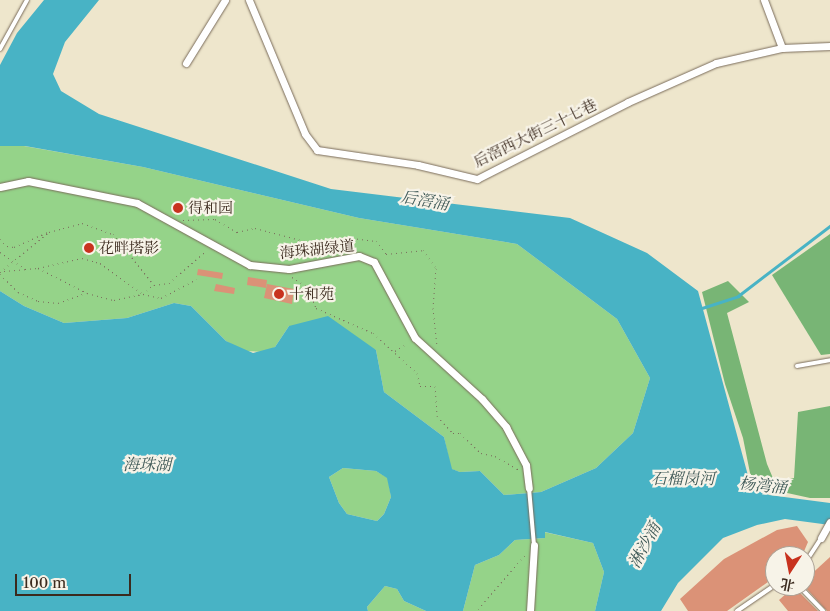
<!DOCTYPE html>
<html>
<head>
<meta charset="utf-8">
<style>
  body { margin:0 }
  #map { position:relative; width:830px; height:611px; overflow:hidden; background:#eee6cc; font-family:"Libre Caslon Text","Noto Serif SC",serif }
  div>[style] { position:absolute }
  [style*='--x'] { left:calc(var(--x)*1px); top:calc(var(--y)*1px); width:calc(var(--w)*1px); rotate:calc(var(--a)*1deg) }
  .green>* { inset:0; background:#95d389 }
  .forest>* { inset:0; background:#78b575 }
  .water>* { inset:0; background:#48b3c5 }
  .stream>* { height:2.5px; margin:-1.25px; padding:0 1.25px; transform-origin:1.25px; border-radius:1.25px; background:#48b3c5 }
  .building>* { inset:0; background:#db9277 }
  .path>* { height:1px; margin-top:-0.5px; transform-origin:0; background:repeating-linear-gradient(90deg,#7a6c5b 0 1px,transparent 0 5px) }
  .roads { filter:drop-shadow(0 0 1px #7a6c5b) drop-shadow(0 0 1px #7a6c5b) }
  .lane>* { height:4px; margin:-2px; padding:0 2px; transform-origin:2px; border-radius:2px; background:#fff }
  .street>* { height:7px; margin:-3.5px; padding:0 3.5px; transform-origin:3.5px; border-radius:3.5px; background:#fff }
  .dots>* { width:14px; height:14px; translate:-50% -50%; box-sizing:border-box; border:2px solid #f7f3e8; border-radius:50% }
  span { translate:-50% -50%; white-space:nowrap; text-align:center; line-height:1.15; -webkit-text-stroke:4.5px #f7f3e8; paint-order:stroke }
  .street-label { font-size:15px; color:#3b2a1e }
  .poi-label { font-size:15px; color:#3b2a1e }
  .left { translate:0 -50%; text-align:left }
  .water-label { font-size:16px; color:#405a58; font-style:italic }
  .north { position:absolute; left:765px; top:546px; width:50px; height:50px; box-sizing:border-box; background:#f7f3e8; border:1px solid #aca397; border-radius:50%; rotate:191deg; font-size:14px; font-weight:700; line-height:20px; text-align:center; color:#3b2a1e }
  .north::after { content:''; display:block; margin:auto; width:18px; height:22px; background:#c8321e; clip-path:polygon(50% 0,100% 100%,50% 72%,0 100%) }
  .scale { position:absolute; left:15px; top:574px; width:116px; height:22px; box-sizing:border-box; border:2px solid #3b2a1e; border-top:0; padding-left:6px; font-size:15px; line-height:18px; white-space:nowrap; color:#3b2a1e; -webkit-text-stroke:4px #f7f3e8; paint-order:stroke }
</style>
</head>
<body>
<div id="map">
  <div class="green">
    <div style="clip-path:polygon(0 146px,24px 146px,143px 167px,359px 218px,517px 244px,617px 319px,650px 378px,633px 433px,596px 468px,541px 492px,504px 495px,480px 471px,460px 472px,451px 469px,444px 437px,384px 392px,376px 350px,289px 326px,275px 347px,266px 352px,244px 351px,226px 341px,191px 306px,174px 303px,127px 318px,64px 323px,24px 306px,0 291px)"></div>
    <div style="clip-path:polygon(343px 468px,376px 471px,388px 478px,391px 497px,384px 514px,377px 521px,347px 514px,339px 503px,329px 477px)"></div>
    <div style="clip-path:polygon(544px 532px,593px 543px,604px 572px,595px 611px,463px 611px,475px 565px,499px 555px,515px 540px,545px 538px)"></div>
    <div style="clip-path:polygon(385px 586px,397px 589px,404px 601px,426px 611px,368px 611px,367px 607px)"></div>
  </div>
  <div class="forest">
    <div style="clip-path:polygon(830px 234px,830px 354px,821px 355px,772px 275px)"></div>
    <div style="clip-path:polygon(728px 281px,749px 302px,727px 313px,767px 464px,775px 483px,794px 478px,798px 412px,830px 406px,830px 498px,810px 498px,769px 489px,756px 484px,750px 473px,743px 438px,725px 384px,702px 292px)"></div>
  </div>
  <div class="water">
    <div style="clip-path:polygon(evenodd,44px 0,99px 0,65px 42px,53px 74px,61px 91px,99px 114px,331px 189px,570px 218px,647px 253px,698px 291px,750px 483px,769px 495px,830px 503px,830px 525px,785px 519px,757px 525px,723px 538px,678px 583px,661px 611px,595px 611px,604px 572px,593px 543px,545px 532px,545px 538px,515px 540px,499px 555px,475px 565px,463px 611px,426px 611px,404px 601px,397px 589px,385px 586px,367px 607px,368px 611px,0 611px,0 291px,24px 306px,64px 323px,127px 318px,174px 303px,191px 306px,226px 341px,253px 353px,275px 347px,289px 326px,328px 316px,376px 350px,384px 392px,444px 437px,452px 469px,460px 472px,480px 471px,504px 495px,541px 492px,596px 468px,633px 433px,650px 378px,617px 319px,517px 244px,359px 218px,143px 167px,25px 146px,0 146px,0 65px,17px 33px,44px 0,343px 468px,376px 471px,387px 478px,391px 497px,384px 514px,377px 521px,347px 514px,339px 503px,329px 477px,343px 468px)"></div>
  </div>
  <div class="stream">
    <div style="--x:702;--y:308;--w:38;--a:-18"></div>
    <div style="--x:738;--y:296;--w:116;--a:-37.3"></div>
  </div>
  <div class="building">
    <div style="clip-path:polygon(198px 269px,223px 273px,222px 279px,197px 275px)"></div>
    <div style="clip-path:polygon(248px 277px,267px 280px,266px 288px,247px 285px)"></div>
    <div style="clip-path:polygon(216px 284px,235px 288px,234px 294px,214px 291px)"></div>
    <div style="clip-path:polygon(267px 284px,294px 289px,292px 304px,264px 298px)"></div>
    <div style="clip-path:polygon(797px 526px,808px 542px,802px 556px,775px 556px,775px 577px,727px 611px,688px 611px,680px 599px,724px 559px,777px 530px)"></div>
    <div style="clip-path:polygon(830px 557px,830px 611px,827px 611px,805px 587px,805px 580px)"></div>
    <div style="clip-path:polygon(795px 586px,796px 589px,818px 611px,788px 611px,779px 600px)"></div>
  </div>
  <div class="path">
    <div style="--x:183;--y:220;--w:32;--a:-2"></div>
    <div style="--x:215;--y:219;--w:26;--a:31"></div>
    <div style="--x:237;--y:232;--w:18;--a:-13"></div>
    <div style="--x:255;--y:228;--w:75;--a:14.6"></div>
    <div style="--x:328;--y:247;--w:26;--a:-21"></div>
    <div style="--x:352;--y:238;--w:24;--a:7"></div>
    <div style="--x:376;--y:241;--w:16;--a:52"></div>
    <div style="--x:386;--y:254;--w:37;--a:-6"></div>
    <div style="--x:423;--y:250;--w:22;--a:54"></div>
    <div style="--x:436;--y:268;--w:40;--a:94.3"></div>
    <div style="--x:433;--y:308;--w:39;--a:84"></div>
    <div style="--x:0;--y:239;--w:10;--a:45"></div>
    <div style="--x:7;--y:246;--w:7;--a:8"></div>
    <div style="--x:14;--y:247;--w:37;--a:-24"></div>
    <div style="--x:0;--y:252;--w:30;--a:34"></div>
    <div style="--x:25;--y:269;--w:13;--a:-4"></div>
    <div style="--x:38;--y:268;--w:55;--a:27"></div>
    <div style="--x:87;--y:293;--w:28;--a:15"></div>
    <div style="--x:114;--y:300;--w:30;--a:-12"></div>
    <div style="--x:143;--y:294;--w:13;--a:-42"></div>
    <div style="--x:38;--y:268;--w:45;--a:-12.8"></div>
    <div style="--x:82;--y:258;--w:19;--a:16"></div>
    <div style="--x:100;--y:263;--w:53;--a:35.8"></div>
    <div style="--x:143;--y:294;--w:18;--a:13"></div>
    <div style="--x:161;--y:298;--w:40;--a:-28"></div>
    <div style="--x:4;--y:271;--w:21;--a:-5"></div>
    <div style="--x:0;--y:272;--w:63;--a:-39.2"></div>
    <div style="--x:49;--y:232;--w:34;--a:-15"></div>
    <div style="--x:82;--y:223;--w:33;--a:20"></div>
    <div style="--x:113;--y:234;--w:65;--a:51.2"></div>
    <div style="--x:154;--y:285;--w:15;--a:-8"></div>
    <div style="--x:169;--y:283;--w:50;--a:-41"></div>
    <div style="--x:0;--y:274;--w:25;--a:45"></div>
    <div style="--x:18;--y:292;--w:22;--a:24"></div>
    <div style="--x:38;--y:301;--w:20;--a:6"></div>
    <div style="--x:58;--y:303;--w:30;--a:-20"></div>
    <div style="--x:292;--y:277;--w:19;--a:32"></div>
    <div style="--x:308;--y:287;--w:22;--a:69"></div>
    <div style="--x:316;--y:308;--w:62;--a:23.7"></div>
    <div style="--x:373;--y:333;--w:59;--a:42.3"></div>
    <div style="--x:417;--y:373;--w:13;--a:77"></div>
    <div style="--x:420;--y:386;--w:15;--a:0"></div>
    <div style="--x:435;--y:386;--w:30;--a:86"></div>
    <div style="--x:437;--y:416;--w:23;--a:47"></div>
    <div style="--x:453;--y:433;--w:7;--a:0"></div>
    <div style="--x:460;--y:433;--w:29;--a:44"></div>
    <div style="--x:481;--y:453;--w:14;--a:12"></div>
    <div style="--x:495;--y:456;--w:28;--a:30"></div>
    <div style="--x:395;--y:351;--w:15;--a:-32"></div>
    <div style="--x:478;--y:609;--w:72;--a:-49"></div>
    <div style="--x:476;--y:611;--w:7;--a:0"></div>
  </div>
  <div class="roads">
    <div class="lane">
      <div style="--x:0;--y:49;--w:56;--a:-61.1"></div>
      <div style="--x:797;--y:366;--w:34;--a:-10"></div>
      <div style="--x:529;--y:488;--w:57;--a:85"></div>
      <div style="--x:805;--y:563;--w:30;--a:-57"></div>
      <div style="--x:799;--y:586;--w:35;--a:46"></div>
      <div style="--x:737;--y:611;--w:46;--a:-34.4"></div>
    </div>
    <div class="street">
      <div style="--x:249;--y:0;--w:145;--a:67.3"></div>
      <div style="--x:305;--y:134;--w:20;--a:53"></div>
      <div style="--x:317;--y:150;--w:102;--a:8.4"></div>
      <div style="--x:418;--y:165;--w:61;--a:13.3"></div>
      <div style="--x:477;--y:179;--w:169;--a:-27"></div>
      <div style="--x:628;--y:102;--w:96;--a:-23.9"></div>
      <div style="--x:716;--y:63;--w:68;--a:-12.8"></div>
      <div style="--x:782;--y:48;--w:48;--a:-2.4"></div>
      <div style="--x:764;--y:0;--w:51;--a:69.4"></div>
      <div style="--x:186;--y:63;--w:74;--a:-58.2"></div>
      <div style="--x:0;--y:187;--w:29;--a:-12"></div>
      <div style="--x:28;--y:181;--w:111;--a:11.4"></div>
      <div style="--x:137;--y:203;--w:129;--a:28.8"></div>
      <div style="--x:250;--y:265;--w:39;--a:6"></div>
      <div style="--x:289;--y:269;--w:71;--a:-10.5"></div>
      <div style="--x:359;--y:256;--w:16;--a:22"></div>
      <div style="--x:374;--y:262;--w:86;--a:61.7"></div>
      <div style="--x:415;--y:338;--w:91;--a:42.3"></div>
      <div style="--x:482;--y:399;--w:37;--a:49"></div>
      <div style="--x:506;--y:427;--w:43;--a:62.2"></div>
      <div style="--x:526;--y:465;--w:23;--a:83"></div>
      <div style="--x:821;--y:538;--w:18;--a:-61"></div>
      <div style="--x:530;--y:611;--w:66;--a:-86.5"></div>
    </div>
  </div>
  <div class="dots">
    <div style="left:178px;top:208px;background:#c8321e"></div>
    <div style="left:89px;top:248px;background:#c8321e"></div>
    <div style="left:279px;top:294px;background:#c8321e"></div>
  </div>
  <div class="street-label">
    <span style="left:535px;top:133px;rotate:-26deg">后滘西大街三十七巷</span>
    <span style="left:317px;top:249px;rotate:-6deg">海珠湖绿道</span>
  </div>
  <div class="poi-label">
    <span class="left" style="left:188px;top:208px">得和园</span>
    <span class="left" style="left:99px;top:248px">花畔塔影</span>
    <span class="left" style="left:289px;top:294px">十和苑</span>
  </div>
  <div class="water-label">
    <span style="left:425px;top:200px;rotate:10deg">后滘涌</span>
    <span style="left:147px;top:464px">海珠湖</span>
    <span style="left:683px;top:478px">石榴岗河</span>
    <span style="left:763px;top:485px;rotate:6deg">杨湾涌</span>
    <span style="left:644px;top:545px;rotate:-62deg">淋沙涌</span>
  </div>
  <div class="north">北</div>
  <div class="scale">100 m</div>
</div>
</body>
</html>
